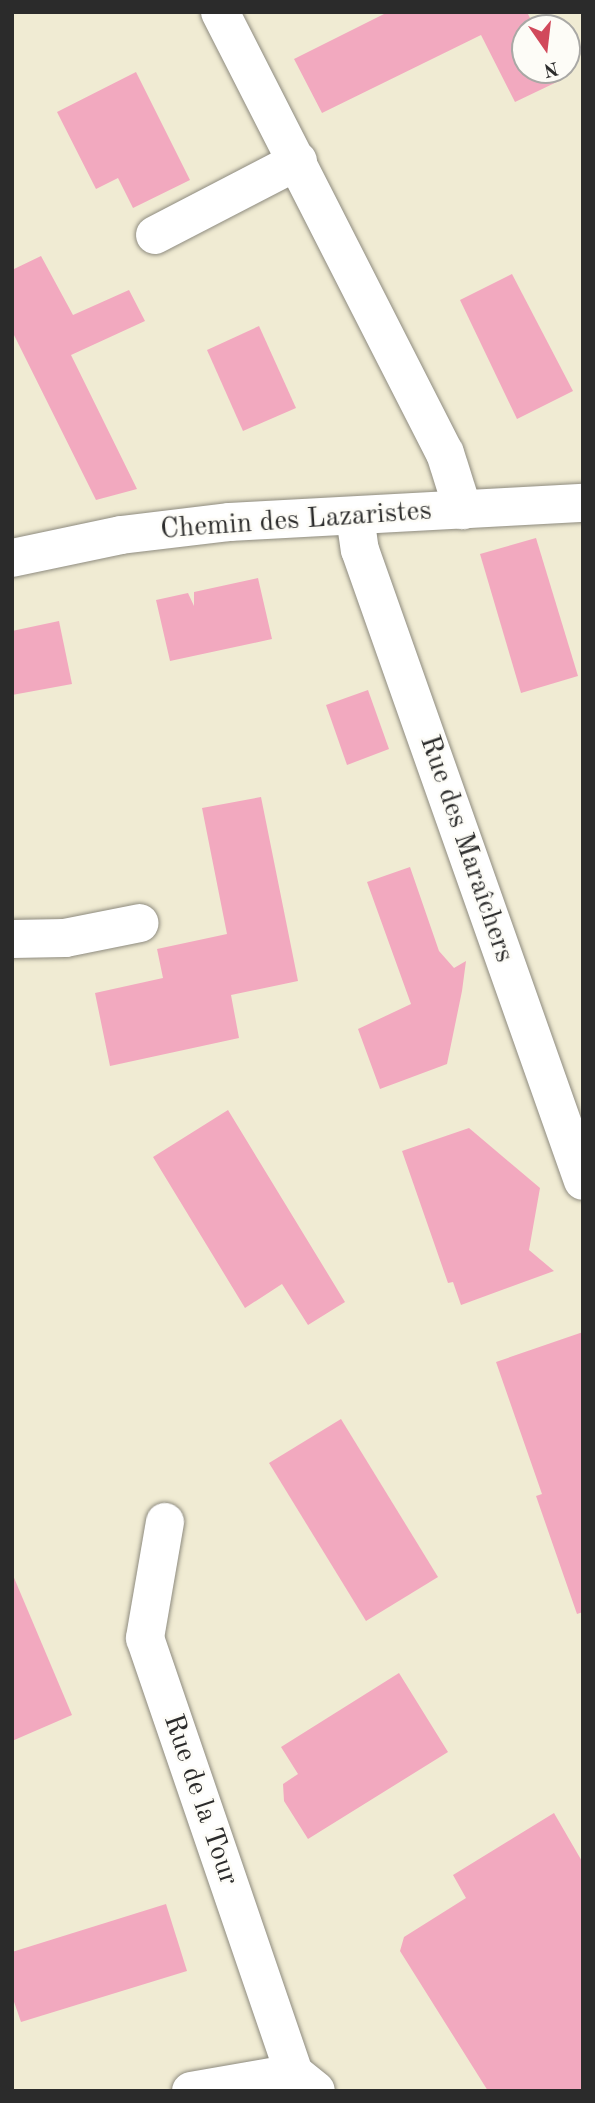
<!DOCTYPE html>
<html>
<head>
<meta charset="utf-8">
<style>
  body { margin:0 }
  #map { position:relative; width:595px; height:2103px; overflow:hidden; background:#f0ebd3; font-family:"Old Standard TT",serif }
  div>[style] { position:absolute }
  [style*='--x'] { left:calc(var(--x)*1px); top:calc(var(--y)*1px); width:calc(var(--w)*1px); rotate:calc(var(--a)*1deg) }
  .building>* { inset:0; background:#f2a9bf }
  .roads { filter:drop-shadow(0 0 2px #8e8b7f) drop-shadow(0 0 2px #8e8b7f) }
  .minor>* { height:38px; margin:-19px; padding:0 19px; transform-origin:19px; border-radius:19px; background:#fff }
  span { translate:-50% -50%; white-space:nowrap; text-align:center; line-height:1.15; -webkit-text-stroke:5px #fdfcf7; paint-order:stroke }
  .street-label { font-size:28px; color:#2b2b2b }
  .frame { position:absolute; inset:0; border:14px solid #2b2b2b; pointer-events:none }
  .north { position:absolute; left:511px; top:14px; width:70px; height:70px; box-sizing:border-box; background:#fdfcf7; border:2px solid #a9a8a5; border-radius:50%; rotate:166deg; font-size:19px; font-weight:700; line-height:28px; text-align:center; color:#2b2b2b }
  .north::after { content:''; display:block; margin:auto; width:24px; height:32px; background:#d1495b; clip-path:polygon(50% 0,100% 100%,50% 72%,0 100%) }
</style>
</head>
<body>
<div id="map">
  <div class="building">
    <div style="clip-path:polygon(388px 12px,527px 12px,535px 28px,525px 28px,525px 70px,556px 70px,561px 80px,515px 102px,481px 35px,322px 113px,294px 59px)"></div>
    <div style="clip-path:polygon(136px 72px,190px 180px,133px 208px,118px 178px,96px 189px,57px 112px)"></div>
    <div style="clip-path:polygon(41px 256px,73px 315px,129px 290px,145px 321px,71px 355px,137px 489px,96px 500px,12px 331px,12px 270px)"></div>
    <div style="clip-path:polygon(512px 274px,573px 391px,517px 419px,460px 300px)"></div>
    <div style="clip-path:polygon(259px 326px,296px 408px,243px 431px,207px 350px)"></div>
    <div style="clip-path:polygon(536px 538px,578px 676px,521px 693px,480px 554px)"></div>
    <div style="clip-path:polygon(258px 578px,272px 639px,170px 661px,156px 600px,188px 593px,194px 606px,194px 592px)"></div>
    <div style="clip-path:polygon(59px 621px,72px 684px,12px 695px,12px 631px)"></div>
    <div style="clip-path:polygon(368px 690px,389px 749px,347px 765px,326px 705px)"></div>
    <div style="clip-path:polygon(261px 797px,298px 981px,231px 995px,239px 1038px,110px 1066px,95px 993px,163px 978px,157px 949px,227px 934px,202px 808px)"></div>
    <div style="clip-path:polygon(410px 867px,439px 951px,454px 968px,466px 961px,462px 991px,447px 1064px,380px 1089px,358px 1029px,411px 1004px,367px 882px)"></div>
    <div style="clip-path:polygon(228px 1110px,345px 1302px,308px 1325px,282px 1284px,245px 1308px,153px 1157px)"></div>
    <div style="clip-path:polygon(469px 1128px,540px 1188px,529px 1250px,554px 1271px,461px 1305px,453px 1282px,448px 1283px,402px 1151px)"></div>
    <div style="clip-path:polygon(583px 1332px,583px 1612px,577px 1614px,536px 1496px,542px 1494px,496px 1362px)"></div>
    <div style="clip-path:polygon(341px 1419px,438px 1577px,366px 1621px,269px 1463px)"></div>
    <div style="clip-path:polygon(12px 1573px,72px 1715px,12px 1741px)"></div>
    <div style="clip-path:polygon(399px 1673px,448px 1752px,308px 1839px,284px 1801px,283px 1784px,298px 1774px,281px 1747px)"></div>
    <div style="clip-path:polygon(554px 1813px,583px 1863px,583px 2091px,488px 2091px,400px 1951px,404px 1937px,466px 1898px,453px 1875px)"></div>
    <div style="clip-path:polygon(166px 1904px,187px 1971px,21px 2022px,12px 1996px,12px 1952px)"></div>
  </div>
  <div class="roads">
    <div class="minor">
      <div style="--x:220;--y:12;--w:495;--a:63"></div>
      <div style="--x:445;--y:453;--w:60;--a:72.5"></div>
      <div style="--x:155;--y:235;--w:161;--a:-27.4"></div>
      <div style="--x:355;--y:516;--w:34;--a:82"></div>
      <div style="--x:360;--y:550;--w:669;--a:70.54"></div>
      <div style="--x:12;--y:558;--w:111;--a:-11.9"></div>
      <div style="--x:121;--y:535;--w:110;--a:-6.8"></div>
      <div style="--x:230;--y:522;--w:354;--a:-3.1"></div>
      <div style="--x:12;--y:939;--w:53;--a:-1.1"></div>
      <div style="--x:65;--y:938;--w:76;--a:-11.3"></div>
      <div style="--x:165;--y:1522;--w:118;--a:99.8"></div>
      <div style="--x:145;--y:1638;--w:460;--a:71.1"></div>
      <div style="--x:191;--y:2091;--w:105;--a:-9.9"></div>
      <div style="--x:294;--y:2073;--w:28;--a:39"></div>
    </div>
  </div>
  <div class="street-label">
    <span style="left:296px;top:521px;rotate:-4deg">Chemin des Lazaristes</span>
    <span style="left:466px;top:849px;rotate:71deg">Rue des Maraîchers</span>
    <span style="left:200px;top:1800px;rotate:71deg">Rue de la Tour</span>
  </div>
  <div class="frame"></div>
  <div class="north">N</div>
</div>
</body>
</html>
